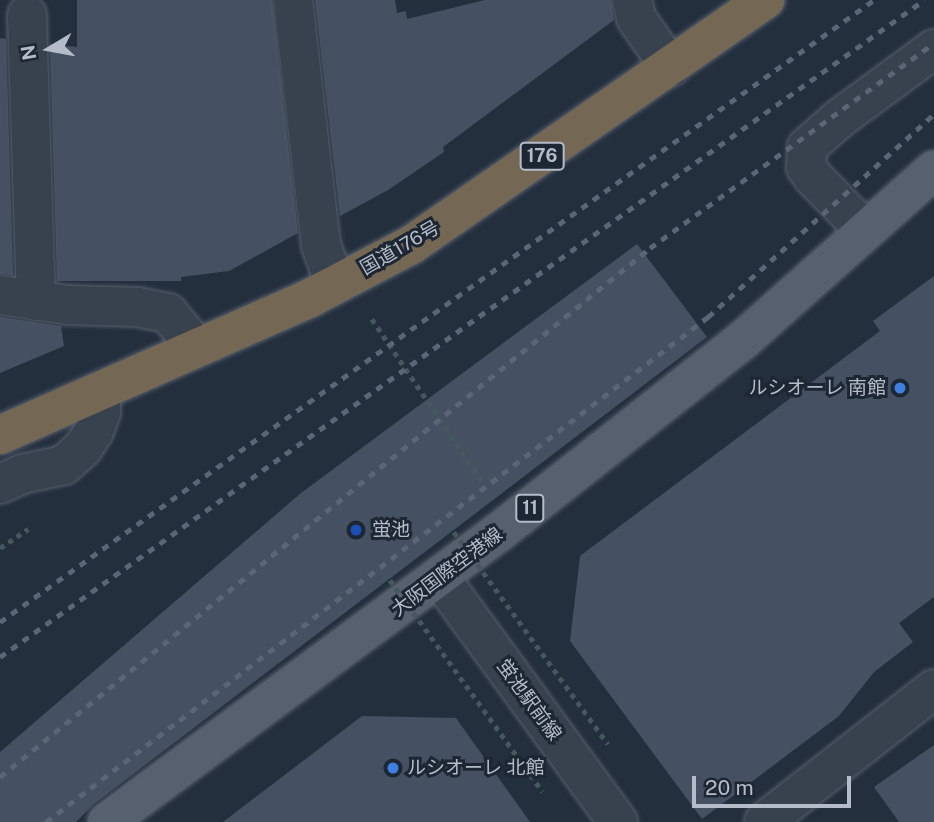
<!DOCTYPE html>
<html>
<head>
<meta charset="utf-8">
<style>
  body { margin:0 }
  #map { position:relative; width:934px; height:822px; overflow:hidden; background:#242f3e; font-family:"Public Sans","Noto Sans JP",sans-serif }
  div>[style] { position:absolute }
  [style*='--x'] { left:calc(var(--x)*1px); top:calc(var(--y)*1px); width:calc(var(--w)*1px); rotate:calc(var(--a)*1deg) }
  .building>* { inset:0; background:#455162 }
  .path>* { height:4.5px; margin-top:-2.25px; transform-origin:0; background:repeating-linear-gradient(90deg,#44595c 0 5px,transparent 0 10px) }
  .roads { filter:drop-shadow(0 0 2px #565f6c) drop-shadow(0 0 2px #565f6c) }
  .minor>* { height:38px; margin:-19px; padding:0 19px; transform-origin:19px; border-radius:19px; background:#38414e }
  .major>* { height:38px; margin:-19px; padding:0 19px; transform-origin:19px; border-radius:19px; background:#56606e }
  .highway>* { height:38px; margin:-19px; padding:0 19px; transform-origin:19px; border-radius:19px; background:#746855 }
  .rail>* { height:5px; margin-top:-2.5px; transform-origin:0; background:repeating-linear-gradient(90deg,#5a6575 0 7px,transparent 0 14px) }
  .path-bridge>* { height:4.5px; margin-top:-2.25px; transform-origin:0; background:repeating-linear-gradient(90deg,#44595c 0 5px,transparent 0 10px) }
  .dots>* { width:19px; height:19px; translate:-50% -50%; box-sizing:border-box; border:4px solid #1d2633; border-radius:50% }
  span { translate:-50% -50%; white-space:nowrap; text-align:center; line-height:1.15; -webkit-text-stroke:6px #1d2633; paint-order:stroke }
  .shield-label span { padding:2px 5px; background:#1d2633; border:2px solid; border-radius:5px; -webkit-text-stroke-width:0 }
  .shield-label { font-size:18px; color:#b4bcc9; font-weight:700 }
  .street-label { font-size:19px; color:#b4bcc9 }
  .poi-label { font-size:19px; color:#b4bcc9 }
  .right { translate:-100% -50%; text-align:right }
  .left { translate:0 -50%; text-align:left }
  .north { position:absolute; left:14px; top:14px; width:70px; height:70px; -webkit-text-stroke:5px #1d2633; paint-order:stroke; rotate:260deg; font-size:19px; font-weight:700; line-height:28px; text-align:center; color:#b4bcc9 }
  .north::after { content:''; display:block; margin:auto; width:24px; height:32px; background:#b4bcc9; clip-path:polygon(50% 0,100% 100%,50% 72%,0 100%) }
  .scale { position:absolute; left:692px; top:776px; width:159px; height:32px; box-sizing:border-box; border:4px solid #b4bcc9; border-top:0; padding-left:9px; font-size:21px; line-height:24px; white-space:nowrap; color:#b4bcc9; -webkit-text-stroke:5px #1d2633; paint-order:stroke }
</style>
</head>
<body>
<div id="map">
  <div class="building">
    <div style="clip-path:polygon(77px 0,272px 0,298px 233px,229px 271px,181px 277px,181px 281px,57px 281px,50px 44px,77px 47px)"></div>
    <div style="clip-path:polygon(315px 0,395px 0,397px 13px,406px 11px,407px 19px,485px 0,611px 0,614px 20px,443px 147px,444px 152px,388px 190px,340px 216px)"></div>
    <div style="clip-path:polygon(0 38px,6px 39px,13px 275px,0 274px)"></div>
    <div style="clip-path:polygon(637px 244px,707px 337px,94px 804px,76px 822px,0 822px,0 752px,301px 493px)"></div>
    <div style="clip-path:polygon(934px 276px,934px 597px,899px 623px,913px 642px,874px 672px,839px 716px,702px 819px,570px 641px,580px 556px,880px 331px,873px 321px)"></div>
    <div style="clip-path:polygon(0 317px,61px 326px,64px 346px,0 373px)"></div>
    <div style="clip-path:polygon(362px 716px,456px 718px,530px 822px,223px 822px)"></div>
    <div style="clip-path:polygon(934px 745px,934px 822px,899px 822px,874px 787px)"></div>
  </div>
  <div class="path">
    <div style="--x:372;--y:319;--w:202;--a:55.9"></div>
    <div style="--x:0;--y:548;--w:34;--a:-34"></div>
  </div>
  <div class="roads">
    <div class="minor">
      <div style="--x:293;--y:0;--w:247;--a:83.5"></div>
      <div style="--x:321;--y:245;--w:41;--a:70.3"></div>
      <div style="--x:632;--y:0;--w:18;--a:77"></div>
      <div style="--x:636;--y:18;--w:60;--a:55.2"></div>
      <div style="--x:27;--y:15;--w:286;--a:88.2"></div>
      <div style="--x:865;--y:230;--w:74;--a:-134.5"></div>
      <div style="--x:813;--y:177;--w:12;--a:-125"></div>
      <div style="--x:806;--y:167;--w:20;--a:-87"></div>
      <div style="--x:807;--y:147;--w:44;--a:-41.3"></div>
      <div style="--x:840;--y:118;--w:117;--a:-36.3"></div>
      <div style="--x:0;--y:295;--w:68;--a:8.5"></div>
      <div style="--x:67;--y:305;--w:70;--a:1.6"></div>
      <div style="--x:137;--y:307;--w:32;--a:11"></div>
      <div style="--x:168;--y:313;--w:45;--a:50.4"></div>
      <div style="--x:0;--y:484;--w:24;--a:-24"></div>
      <div style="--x:22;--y:474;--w:43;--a:-12.1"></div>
      <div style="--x:64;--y:465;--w:25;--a:-42"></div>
      <div style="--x:83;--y:448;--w:20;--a:-57"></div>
      <div style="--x:94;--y:431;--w:20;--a:-70"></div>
      <div style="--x:101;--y:412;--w:21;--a:-90"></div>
      <div style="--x:440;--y:578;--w:302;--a:53.9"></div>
      <div style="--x:764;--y:822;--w:216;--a:-38"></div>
    </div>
    <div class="major">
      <div style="--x:107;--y:822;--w:488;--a:-36.5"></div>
      <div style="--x:499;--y:532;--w:309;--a:-38.2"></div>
      <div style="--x:742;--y:341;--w:257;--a:-41.7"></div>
    </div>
    <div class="highway">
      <div style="--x:0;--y:435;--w:339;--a:-23.8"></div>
      <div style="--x:310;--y:298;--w:114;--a:-27.7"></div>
      <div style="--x:411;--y:245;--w:431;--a:-34.7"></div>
    </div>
  </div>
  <div class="rail">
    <div style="--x:0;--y:622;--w:1073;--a:-35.44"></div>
    <div style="--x:0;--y:657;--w:1134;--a:-35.41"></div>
    <div style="--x:0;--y:777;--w:838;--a:-39.14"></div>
    <div style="--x:650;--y:248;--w:350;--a:-35.8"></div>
    <div style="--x:46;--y:822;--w:833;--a:-37.34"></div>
    <div style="--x:708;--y:317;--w:304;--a:-41.9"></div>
  </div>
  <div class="path-bridge">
    <div style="--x:454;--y:532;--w:262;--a:54"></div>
    <div style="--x:390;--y:580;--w:261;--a:54.2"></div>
  </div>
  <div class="dots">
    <div style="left:900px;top:388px;background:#3f7fe0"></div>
    <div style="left:356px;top:530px;background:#1a4fb4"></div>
    <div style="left:393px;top:768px;background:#3f7fe0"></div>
  </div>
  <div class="shield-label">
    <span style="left:542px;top:156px">176</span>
    <span style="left:530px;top:508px">11</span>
  </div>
  <div class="street-label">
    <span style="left:400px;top:248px;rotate:-30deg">国道176号</span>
    <span style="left:447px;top:572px;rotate:-37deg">大阪国際空港線</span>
    <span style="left:529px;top:700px;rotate:54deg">蛍池駅前線</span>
  </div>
  <div class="poi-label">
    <span class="right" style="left:886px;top:388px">ルシオーレ 南館</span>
    <span class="left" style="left:372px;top:530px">蛍池</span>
    <span class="left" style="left:407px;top:768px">ルシオーレ 北館</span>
  </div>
  <div class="north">N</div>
  <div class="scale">20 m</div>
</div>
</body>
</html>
